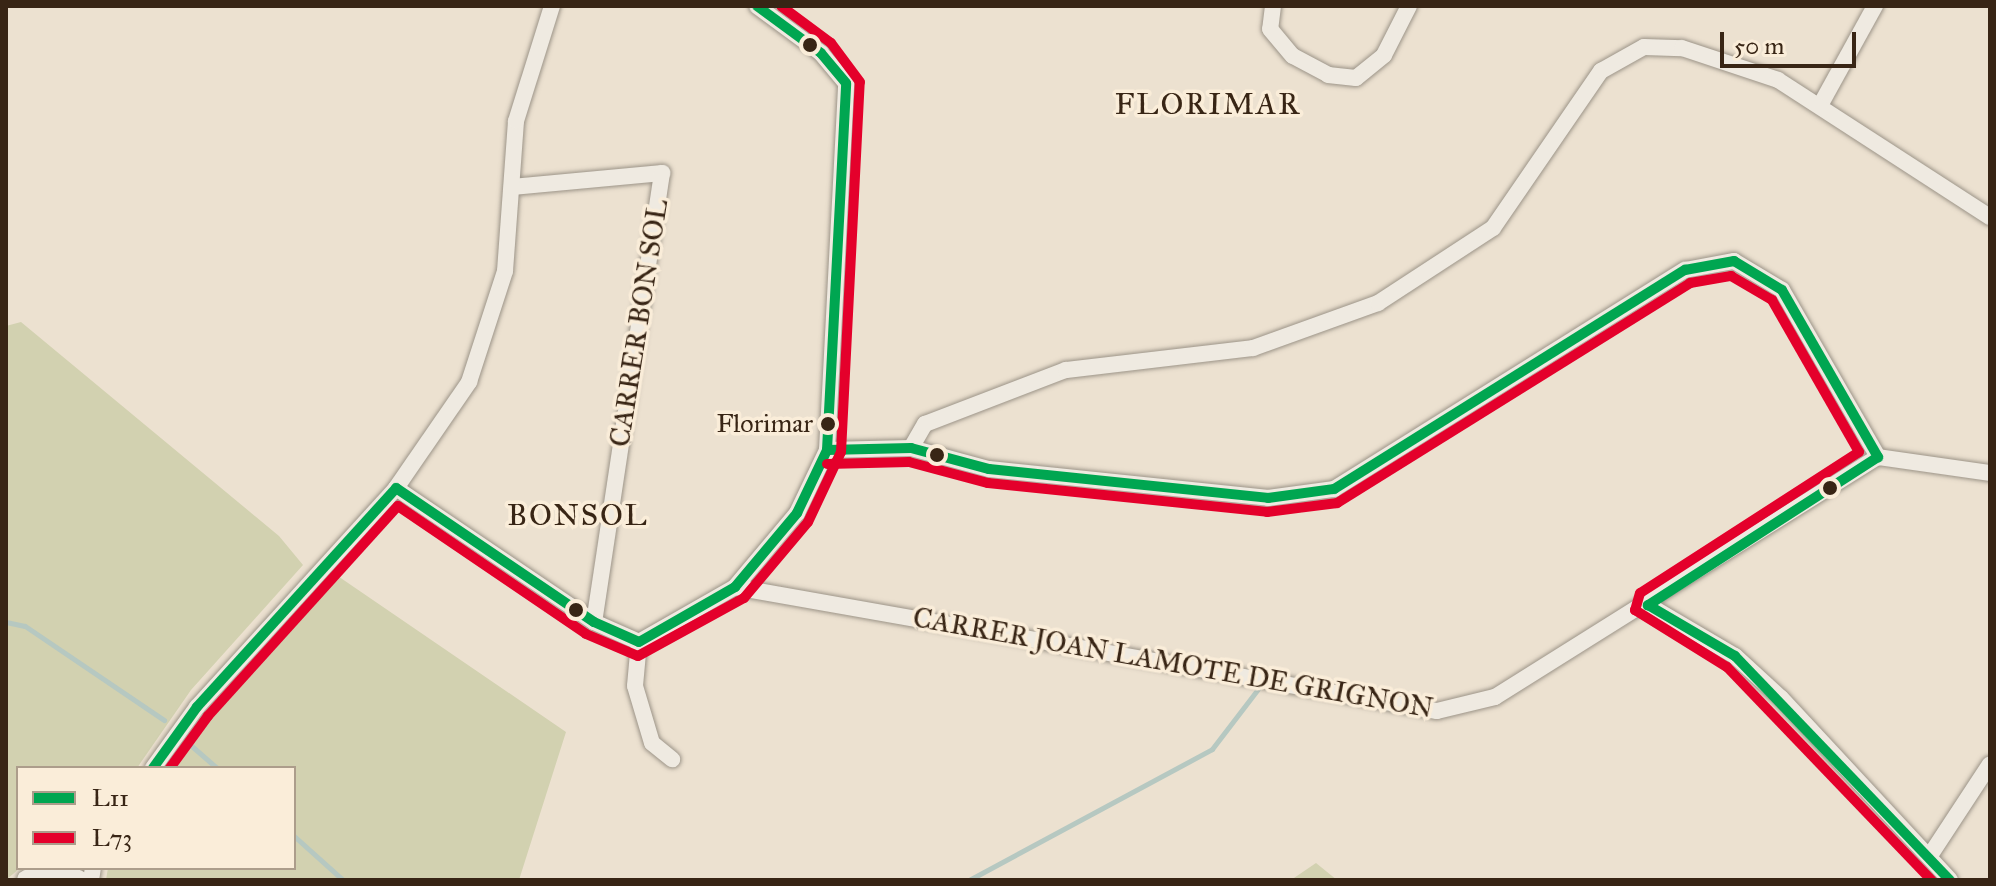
<!DOCTYPE html>
<html>
<head>
<meta charset="utf-8">
<style>
  body { margin:0 }
  #map { position:relative; width:1996px; height:886px; overflow:hidden; background:#ece1d0; font-family:"IM FELL Great Primer",serif }
  div>[style] { position:absolute }
  [style*='--x'] { left:calc(var(--x)*1px); top:calc(var(--y)*1px); width:calc(var(--w)*1px); rotate:calc(var(--a)*1deg) }
  .green>* { inset:0; background:#d2d1b0 }
  .stream>* { height:5px; margin:-2.5px; padding:0 2.5px; transform-origin:2.5px; border-radius:2.5px; background:#b6c8c1 }
  .roads { filter:drop-shadow(0 0 2px #9c9488) drop-shadow(0 0 2px #9c9488) }
  .minor>* { height:16px; margin:-8px; padding:0 8px; transform-origin:8px; border-radius:8px; background:#efeae1 }
  .tertiary>* { height:20px; margin:-10px; padding:0 10px; transform-origin:10px; border-radius:10px; background:#efeae1 }
  .bus-1>* { height:10px; margin:-5px; padding:0 5px; transform-origin:5px; border-radius:5px; background:#00a651 }
  .bus-2>* { height:10px; margin:-5px; padding:0 5px; transform-origin:5px; border-radius:5px; background:#e4002b }
  .dots>* { width:22px; height:22px; translate:-50% -50%; box-sizing:border-box; border:4px solid #faedd9; border-radius:50% }
  span { translate:-50% -50%; white-space:nowrap; text-align:center; line-height:1.15; -webkit-text-stroke:7px #faedd9; paint-order:stroke }
  .bus-label { font-size:26px; color:#382515 }
  .right { translate:-100% -50%; text-align:right }
  .street-label { font-size:28px; color:#382515 }
  .neighbourhood-label { font-size:30px; color:#382515; letter-spacing:2px }
  .frame { position:absolute; inset:0; border:8px solid #382515; pointer-events:none }
  .legend { position:absolute; left:16px; top:766px; width:280px; height:104px; box-sizing:border-box; background:#faedd9; border:2px solid #ac9d8b; margin:0; padding:10px 14px; list-style:none; font-size:24px; color:#382515 }
  .legend li { display:flex; align-items:center; gap:16px; height:40px }
  .legend b { width:40px; border:2px solid #ac9d8b }
  .scale { position:absolute; left:1720px; top:32px; width:136px; height:36px; box-sizing:border-box; border:4px solid #382515; border-top:0; padding-left:10px; font-size:24px; line-height:28px; white-space:nowrap; color:#382515; -webkit-text-stroke:6px #faedd9; paint-order:stroke }
</style>
</head>
<body>
<div id="map">
  <div class="green">
    <div style="clip-path:polygon(21px 322px,279px 536px,303px 565px,191px 690px,137px 768px,18px 768px,20px 868px,6px 880px,6px 326px)"></div>
    <div style="clip-path:polygon(329px 570px,566px 732px,519px 880px,106px 880px,108px 868px,294px 868px,294px 768px,167px 768px)"></div>
    <div style="clip-path:polygon(1316px 863px,1337px 880px,1291px 880px)"></div>
  </div>
  <div class="stream">
    <div style="--x:6;--y:622;--w:19;--a:12"></div>
    <div style="--x:25;--y:626;--w:168;--a:34.1"></div>
    <div style="--x:187;--y:742;--w:40;--a:41"></div>
    <div style="--x:294;--y:836;--w:66;--a:41.9"></div>
    <div style="--x:969;--y:880;--w:276;--a:-28.3"></div>
    <div style="--x:1212;--y:749;--w:81;--a:-52.6"></div>
  </div>
  <div class="roads">
    <div class="minor">
      <div style="--x:1273;--y:6;--w:23;--a:97"></div>
      <div style="--x:1270;--y:29;--w:35;--a:50"></div>
      <div style="--x:1293;--y:56;--w:40;--a:28"></div>
      <div style="--x:1328;--y:75;--w:28;--a:6"></div>
      <div style="--x:1356;--y:78;--w:36;--a:-39"></div>
      <div style="--x:1384;--y:55;--w:55;--a:-63"></div>
      <div style="--x:1822;--y:102;--w:110;--a:-61.1"></div>
      <div style="--x:512;--y:187;--w:151;--a:-5.3"></div>
      <div style="--x:662;--y:173;--w:454;--a:98.6"></div>
      <div style="--x:911;--y:448;--w:28;--a:-60"></div>
      <div style="--x:925;--y:424;--w:151;--a:-21"></div>
      <div style="--x:1066;--y:370;--w:188;--a:-6.7"></div>
      <div style="--x:1253;--y:348;--w:133;--a:-19.8"></div>
      <div style="--x:1378;--y:303;--w:137;--a:-33.1"></div>
      <div style="--x:1493;--y:228;--w:191;--a:-55.5"></div>
      <div style="--x:1601;--y:71;--w:49;--a:-29.2"></div>
      <div style="--x:1644;--y:47;--w:38;--a:2"></div>
      <div style="--x:1682;--y:48;--w:101;--a:18.4"></div>
      <div style="--x:1778;--y:80;--w:252;--a:32.9"></div>
      <div style="--x:827;--y:450;--w:84;--a:-1.4"></div>
      <div style="--x:911;--y:448;--w:81;--a:15.1"></div>
      <div style="--x:989;--y:469;--w:281;--a:5.9"></div>
      <div style="--x:1268;--y:498;--w:67;--a:-7.8"></div>
      <div style="--x:1334;--y:489;--w:414;--a:-32"></div>
      <div style="--x:1685;--y:270;--w:50;--a:-10.4"></div>
      <div style="--x:1734;--y:261;--w:56;--a:31.1"></div>
      <div style="--x:1782;--y:290;--w:193;--a:60.1"></div>
      <div style="--x:1878;--y:457;--w:113;--a:8.1"></div>
      <div style="--x:396;--y:488;--w:239;--a:34.1"></div>
      <div style="--x:594;--y:622;--w:49;--a:24"></div>
      <div style="--x:639;--y:642;--w:111;--a:-29.8"></div>
      <div style="--x:735;--y:587;--w:97;--a:-50"></div>
      <div style="--x:797;--y:513;--w:70;--a:-64.5"></div>
      <div style="--x:827;--y:450;--w:367;--a:-87"></div>
      <div style="--x:846;--y:83;--w:39;--a:-130"></div>
      <div style="--x:821;--y:53;--w:79;--a:-143.7"></div>
      <div style="--x:735;--y:587;--w:713;--a:10.02"></div>
      <div style="--x:1437;--y:711;--w:60;--a:-13.6"></div>
      <div style="--x:1495;--y:697;--w:452;--a:-32.1"></div>
      <div style="--x:1648;--y:605;--w:101;--a:30.4"></div>
      <div style="--x:1735;--y:656;--w:62;--a:42.4"></div>
      <div style="--x:1781;--y:698;--w:248;--a:47.1"></div>
      <div style="--x:639;--y:642;--w:44;--a:95.2"></div>
      <div style="--x:635;--y:686;--w:59;--a:73.4"></div>
      <div style="--x:652;--y:743;--w:26;--a:39"></div>
      <div style="--x:153;--y:768;--w:75;--a:-54.2"></div>
      <div style="--x:197;--y:707;--w:296;--a:-47.7"></div>
      <div style="--x:396;--y:488;--w:129;--a:-55.4"></div>
      <div style="--x:469;--y:382;--w:117;--a:-72"></div>
      <div style="--x:505;--y:271;--w:150;--a:-85.8"></div>
      <div style="--x:516;--y:121;--w:121;--a:-72.6"></div>
      <div style="--x:1929;--y:857;--w:111;--a:-56.7"></div>
      <div style="--x:91;--y:880;--w:12;--a:-81"></div>
    </div>
    <div class="tertiary">
      <div style="--x:27;--y:880;--w:27;--a:-20"></div>
      <div style="--x:52;--y:871;--w:28;--a:19"></div>
    </div>
  </div>
  <div class="bus-1">
    <div style="--x:827;--y:450;--w:84;--a:-1.4"></div>
    <div style="--x:911;--y:448;--w:81;--a:15.1"></div>
    <div style="--x:989;--y:469;--w:281;--a:5.9"></div>
    <div style="--x:1268;--y:498;--w:67;--a:-7.8"></div>
    <div style="--x:1334;--y:489;--w:414;--a:-32"></div>
    <div style="--x:1685;--y:270;--w:50;--a:-10.4"></div>
    <div style="--x:1734;--y:261;--w:56;--a:31.1"></div>
    <div style="--x:1782;--y:290;--w:193;--a:60.1"></div>
    <div style="--x:1878;--y:457;--w:274;--a:147.2"></div>
    <div style="--x:1648;--y:605;--w:101;--a:30.4"></div>
    <div style="--x:1735;--y:656;--w:310;--a:46.2"></div>
    <div style="--x:396;--y:488;--w:239;--a:34.1"></div>
    <div style="--x:594;--y:622;--w:49;--a:24"></div>
    <div style="--x:639;--y:642;--w:111;--a:-29.8"></div>
    <div style="--x:735;--y:587;--w:97;--a:-50"></div>
    <div style="--x:797;--y:513;--w:70;--a:-64.5"></div>
    <div style="--x:827;--y:450;--w:367;--a:-87"></div>
    <div style="--x:846;--y:83;--w:39;--a:-130"></div>
    <div style="--x:821;--y:53;--w:79;--a:-143.7"></div>
    <div style="--x:153;--y:768;--w:75;--a:-54.2"></div>
    <div style="--x:197;--y:707;--w:296;--a:-47.7"></div>
  </div>
  <div class="bus-2">
    <div style="--x:827;--y:464;--w:82;--a:-1.4"></div>
    <div style="--x:909;--y:462;--w:82;--a:14.9"></div>
    <div style="--x:988;--y:483;--w:281;--a:5.9"></div>
    <div style="--x:1267;--y:512;--w:71;--a:-7.3"></div>
    <div style="--x:1337;--y:503;--w:416;--a:-31.9"></div>
    <div style="--x:1690;--y:283;--w:42;--a:-9.7"></div>
    <div style="--x:1731;--y:276;--w:48;--a:30.3"></div>
    <div style="--x:1772;--y:300;--w:175;--a:60.2"></div>
    <div style="--x:1859;--y:452;--w:260;--a:147.2"></div>
    <div style="--x:1640;--y:593;--w:18;--a:106"></div>
    <div style="--x:1635;--y:610;--w:108;--a:31.8"></div>
    <div style="--x:1727;--y:667;--w:295;--a:46.2"></div>
    <div style="--x:170;--y:768;--w:64;--a:-53.8"></div>
    <div style="--x:208;--y:716;--w:283;--a:-47.9"></div>
    <div style="--x:398;--y:506;--w:227;--a:34.2"></div>
    <div style="--x:586;--y:634;--w:56;--a:22.9"></div>
    <div style="--x:638;--y:656;--w:121;--a:-28.7"></div>
    <div style="--x:744;--y:598;--w:99;--a:-49.9"></div>
    <div style="--x:808;--y:522;--w:77;--a:-64.8"></div>
    <div style="--x:841;--y:452;--w:370;--a:-87.1"></div>
    <div style="--x:860;--y:82;--w:49;--a:-126.6"></div>
    <div style="--x:831;--y:43;--w:62;--a:-143.5"></div>
  </div>
  <div class="dots">
    <div style="left:810px;top:45px;background:#382515"></div>
    <div style="left:828px;top:424px;background:#382515"></div>
    <div style="left:937px;top:455px;background:#382515"></div>
    <div style="left:1830px;top:488px;background:#382515"></div>
    <div style="left:576px;top:610px;background:#382515"></div>
  </div>
  <div class="bus-label">
    <span class="right" style="left:813px;top:424px">Florimar</span>
  </div>
  <div class="street-label">
    <span style="left:639px;top:323px;rotate:-81deg">CARRER BON SOL</span>
    <span style="left:1173px;top:663px;rotate:10deg">CARRER JOAN LAMOTE DE GRIGNON</span>
  </div>
  <div class="neighbourhood-label">
    <span style="left:1208px;top:104px">FLORIMAR</span>
    <span style="left:578px;top:515px">BONSOL</span>
  </div>
  <div class="frame"></div>
  <ul class="legend">
  <li><b style="height:10px;background:#00a651"></b>L11</li>
  <li><b style="height:10px;background:#e4002b"></b>L73</li>
  </ul>
  <div class="scale">50 m</div>
</div>
</body>
</html>
